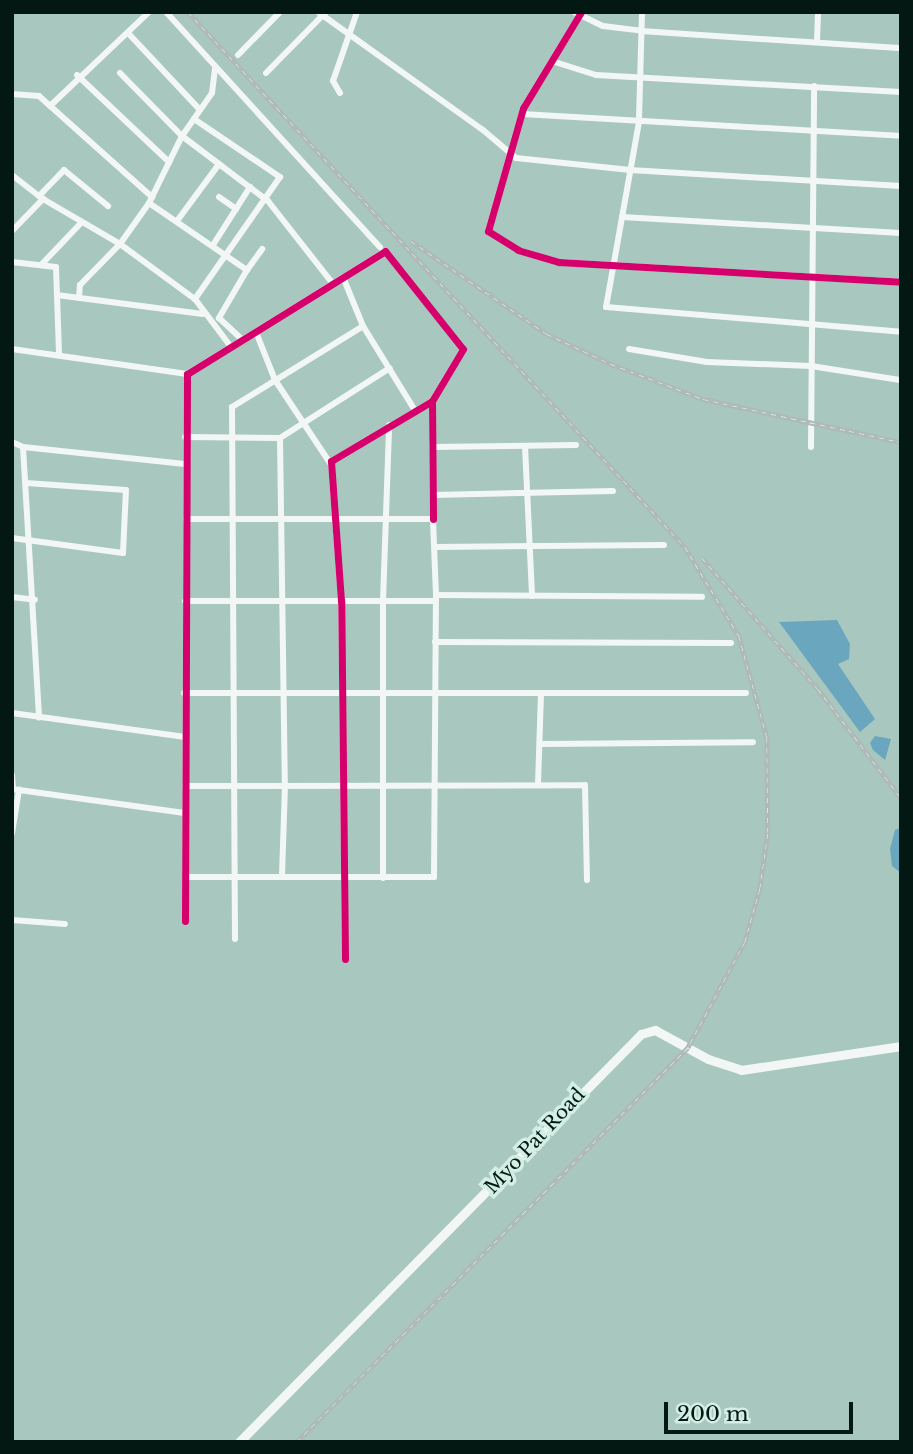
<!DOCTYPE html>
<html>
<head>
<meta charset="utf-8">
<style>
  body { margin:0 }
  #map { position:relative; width:913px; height:1454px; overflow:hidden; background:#a8c7be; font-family:"Libre Baskerville",serif }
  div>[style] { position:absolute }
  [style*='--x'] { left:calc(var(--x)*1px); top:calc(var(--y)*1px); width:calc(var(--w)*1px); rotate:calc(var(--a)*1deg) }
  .water>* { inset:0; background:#6ba6bf }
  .street>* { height:6px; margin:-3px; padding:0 3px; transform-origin:3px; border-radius:3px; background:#f2f7f5 }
  .secondary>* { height:9px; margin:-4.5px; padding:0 4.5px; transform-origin:4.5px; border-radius:4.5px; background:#f2f7f5 }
  .rail>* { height:4.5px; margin-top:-2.25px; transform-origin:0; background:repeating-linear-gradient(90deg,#d2eee5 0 5px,#b0b9b7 0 10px); box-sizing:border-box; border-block:2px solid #b0b9b7 }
  .cycleway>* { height:7px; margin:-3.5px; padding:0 3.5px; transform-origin:3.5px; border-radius:3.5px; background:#d6006c }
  span { translate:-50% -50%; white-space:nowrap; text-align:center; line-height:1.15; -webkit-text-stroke:7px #d2eee5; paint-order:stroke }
  .street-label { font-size:19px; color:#031813 }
  .frame { position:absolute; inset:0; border:14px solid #031813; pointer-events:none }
  .scale { position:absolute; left:664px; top:1402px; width:189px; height:32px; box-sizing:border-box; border:4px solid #031813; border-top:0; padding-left:9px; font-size:21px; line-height:24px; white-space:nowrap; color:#031813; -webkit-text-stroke:5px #d2eee5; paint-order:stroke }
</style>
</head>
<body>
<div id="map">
  <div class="water">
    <div style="clip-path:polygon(837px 620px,850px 644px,849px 659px,838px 664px,875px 719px,860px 732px,779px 622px)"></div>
    <div style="clip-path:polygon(875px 736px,891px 739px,885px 760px,873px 750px,870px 743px)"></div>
    <div style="clip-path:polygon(900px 828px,901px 829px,901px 873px,892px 866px,890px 849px,895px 830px)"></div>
  </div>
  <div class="street">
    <div style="--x:166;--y:12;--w:318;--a:47.7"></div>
    <div style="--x:318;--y:12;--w:203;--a:35.6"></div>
    <div style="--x:483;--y:130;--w:43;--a:40.3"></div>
    <div style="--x:516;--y:158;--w:115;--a:6"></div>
    <div style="--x:630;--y:170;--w:271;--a:3.4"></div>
    <div style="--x:574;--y:12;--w:32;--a:26"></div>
    <div style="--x:603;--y:26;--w:38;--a:7"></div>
    <div style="--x:641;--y:31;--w:258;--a:3.8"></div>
    <div style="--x:581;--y:12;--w:112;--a:121.1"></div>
    <div style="--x:523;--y:108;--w:128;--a:105.9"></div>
    <div style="--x:488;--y:231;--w:36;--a:32"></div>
    <div style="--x:518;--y:250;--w:43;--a:16.3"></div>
    <div style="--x:559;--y:262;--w:343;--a:3.3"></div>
    <div style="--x:642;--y:12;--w:110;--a:91.6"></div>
    <div style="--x:639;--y:122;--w:188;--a:100.1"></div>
    <div style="--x:606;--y:307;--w:296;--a:4.8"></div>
    <div style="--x:128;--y:33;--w:105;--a:46.9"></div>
    <div style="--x:817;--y:42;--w:30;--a:-88"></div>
    <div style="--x:238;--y:55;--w:60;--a:-45.7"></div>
    <div style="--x:555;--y:62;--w:43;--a:17.6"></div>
    <div style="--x:596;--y:75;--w:305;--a:3.2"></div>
    <div style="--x:120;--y:73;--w:88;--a:45.5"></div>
    <div style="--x:182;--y:136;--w:108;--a:37.1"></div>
    <div style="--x:268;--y:201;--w:105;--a:51.9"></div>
    <div style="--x:266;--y:73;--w:86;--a:-45.5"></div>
    <div style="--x:77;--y:75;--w:127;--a:43.4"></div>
    <div style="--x:340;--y:93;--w:14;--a:-120"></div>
    <div style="--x:333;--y:81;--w:73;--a:-70.8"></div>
    <div style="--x:12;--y:94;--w:27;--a:4"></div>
    <div style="--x:39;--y:96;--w:152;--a:41.8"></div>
    <div style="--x:50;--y:106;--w:137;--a:-43.5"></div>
    <div style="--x:522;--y:114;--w:380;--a:3.3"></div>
    <div style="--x:194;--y:119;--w:104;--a:34"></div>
    <div style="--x:280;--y:177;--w:149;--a:124.9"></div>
    <div style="--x:12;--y:175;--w:39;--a:38"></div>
    <div style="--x:43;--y:199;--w:89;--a:30.3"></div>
    <div style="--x:120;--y:244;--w:93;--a:36.3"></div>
    <div style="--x:195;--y:299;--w:60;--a:53.1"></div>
    <div style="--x:39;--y:196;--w:36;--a:-46"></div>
    <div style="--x:64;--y:170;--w:57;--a:39.3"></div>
    <div style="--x:219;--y:197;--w:21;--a:35"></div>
    <div style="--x:149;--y:203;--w:119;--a:34.4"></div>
    <div style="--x:247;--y:270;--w:56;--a:120.3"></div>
    <div style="--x:219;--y:318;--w:33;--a:43"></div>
    <div style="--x:622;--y:217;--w:279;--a:3.3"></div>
    <div style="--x:177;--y:221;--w:71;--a:-53.6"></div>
    <div style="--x:12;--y:231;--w:45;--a:-45.9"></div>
    <div style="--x:213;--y:245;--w:69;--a:-57.5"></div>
    <div style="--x:12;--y:262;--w:44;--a:6.5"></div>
    <div style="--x:56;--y:267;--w:88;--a:88"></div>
    <div style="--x:41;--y:265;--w:59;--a:-46.4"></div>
    <div style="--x:247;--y:270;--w:26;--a:-54"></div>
    <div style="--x:343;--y:277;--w:53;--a:67.8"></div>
    <div style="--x:363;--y:326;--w:97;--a:58.4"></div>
    <div style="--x:57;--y:295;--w:147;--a:7.4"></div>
    <div style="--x:79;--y:298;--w:13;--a:-86"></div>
    <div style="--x:80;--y:285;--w:57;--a:-45.7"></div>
    <div style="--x:120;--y:244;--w:50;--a:-54.7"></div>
    <div style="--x:149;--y:203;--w:75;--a:-63.8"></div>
    <div style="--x:182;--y:136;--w:52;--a:-55.1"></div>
    <div style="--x:212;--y:93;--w:24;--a:-83"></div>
    <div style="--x:256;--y:332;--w:52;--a:68.4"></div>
    <div style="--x:275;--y:380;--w:103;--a:56.5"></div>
    <div style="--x:12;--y:349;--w:177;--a:8.1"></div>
    <div style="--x:629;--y:349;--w:79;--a:9.5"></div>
    <div style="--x:707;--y:362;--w:104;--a:2.2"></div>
    <div style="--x:811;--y:366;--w:90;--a:8.9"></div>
    <div style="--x:185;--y:437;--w:95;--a:0.6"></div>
    <div style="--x:280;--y:438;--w:130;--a:-32.5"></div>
    <div style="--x:280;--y:438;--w:347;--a:89.2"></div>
    <div style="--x:285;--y:785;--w:90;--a:91.9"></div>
    <div style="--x:12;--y:442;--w:12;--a:24"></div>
    <div style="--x:23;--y:447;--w:163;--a:6"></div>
    <div style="--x:525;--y:446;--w:150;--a:87.3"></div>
    <div style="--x:23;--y:447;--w:271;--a:86.6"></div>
    <div style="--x:432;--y:447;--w:144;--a:-0.8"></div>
    <div style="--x:811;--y:447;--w:361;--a:-89.5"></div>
    <div style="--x:433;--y:495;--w:180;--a:-1.3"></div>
    <div style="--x:12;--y:538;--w:112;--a:7.7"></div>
    <div style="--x:123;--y:553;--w:63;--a:-87.3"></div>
    <div style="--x:126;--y:490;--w:100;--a:-176"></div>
    <div style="--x:435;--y:547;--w:229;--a:-0.5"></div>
    <div style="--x:436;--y:595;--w:266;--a:0.4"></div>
    <div style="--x:12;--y:597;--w:23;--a:7"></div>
    <div style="--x:185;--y:601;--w:249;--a:0"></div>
    <div style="--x:435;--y:642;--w:296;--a:0.2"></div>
    <div style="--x:184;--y:693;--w:562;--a:0"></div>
    <div style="--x:12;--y:713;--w:175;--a:7.9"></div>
    <div style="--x:540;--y:744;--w:213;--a:-0.5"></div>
    <div style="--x:12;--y:775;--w:14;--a:86"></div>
    <div style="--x:538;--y:784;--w:91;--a:-88.1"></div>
    <div style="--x:185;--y:786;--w:400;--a:-0.1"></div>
    <div style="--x:585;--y:785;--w:95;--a:88.8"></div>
    <div style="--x:12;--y:789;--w:174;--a:7.9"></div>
    <div style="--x:12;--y:833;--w:44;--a:-80.8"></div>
    <div style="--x:185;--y:877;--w:249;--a:0"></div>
    <div style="--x:434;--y:877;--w:282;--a:-89.6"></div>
    <div style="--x:436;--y:595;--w:76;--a:-92.3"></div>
    <div style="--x:433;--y:519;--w:247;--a:180"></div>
    <div style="--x:383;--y:878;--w:277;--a:-90"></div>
    <div style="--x:383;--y:601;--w:176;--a:-88"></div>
    <div style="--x:12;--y:920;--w:53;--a:4.3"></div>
    <div style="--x:185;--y:921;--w:547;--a:-89.79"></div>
    <div style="--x:187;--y:374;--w:233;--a:-31.8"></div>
    <div style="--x:385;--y:251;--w:125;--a:51.5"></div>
    <div style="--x:463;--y:349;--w:61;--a:120.8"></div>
    <div style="--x:432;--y:401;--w:118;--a:89.5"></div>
    <div style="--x:235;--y:939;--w:532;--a:-90.32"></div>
    <div style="--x:232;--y:407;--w:154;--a:-31.7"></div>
    <div style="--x:345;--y:959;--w:358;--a:-90.6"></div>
    <div style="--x:341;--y:601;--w:140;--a:-94.1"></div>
    <div style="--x:331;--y:461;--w:117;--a:-30.7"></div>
  </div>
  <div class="secondary">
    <div style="--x:239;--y:1442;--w:573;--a:-45.42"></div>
    <div style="--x:641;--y:1034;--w:15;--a:-16"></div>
    <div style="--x:655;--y:1030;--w:60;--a:28.7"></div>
    <div style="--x:708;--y:1059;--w:35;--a:18"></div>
    <div style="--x:741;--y:1070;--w:162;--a:-8.5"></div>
  </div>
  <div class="rail">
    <div style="--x:188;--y:12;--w:730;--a:47.11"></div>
    <div style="--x:685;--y:547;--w:104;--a:58.8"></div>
    <div style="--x:739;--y:636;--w:106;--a:74.6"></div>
    <div style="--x:767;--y:738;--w:96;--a:89.4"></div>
    <div style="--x:768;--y:834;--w:56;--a:98.3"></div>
    <div style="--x:760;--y:889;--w:55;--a:105.8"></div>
    <div style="--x:745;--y:942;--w:120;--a:118.3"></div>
    <div style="--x:688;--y:1048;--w:555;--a:134.78"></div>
    <div style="--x:411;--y:241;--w:165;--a:34.4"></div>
    <div style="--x:547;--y:334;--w:71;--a:25.1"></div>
    <div style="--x:611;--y:364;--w:98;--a:20.8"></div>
    <div style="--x:703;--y:399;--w:203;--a:12.3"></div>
    <div style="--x:702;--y:558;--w:175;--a:48.5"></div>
    <div style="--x:818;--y:689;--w:137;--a:52.7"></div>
  </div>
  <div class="cycleway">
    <div style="--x:581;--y:12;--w:112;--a:121.1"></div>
    <div style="--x:523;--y:108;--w:128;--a:105.9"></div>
    <div style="--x:488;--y:231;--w:36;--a:32"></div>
    <div style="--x:518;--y:250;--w:43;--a:16.3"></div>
    <div style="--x:559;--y:262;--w:343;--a:3.3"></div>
    <div style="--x:185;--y:921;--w:547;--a:-89.79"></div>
    <div style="--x:187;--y:374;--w:233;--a:-31.8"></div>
    <div style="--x:385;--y:251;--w:125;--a:51.5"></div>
    <div style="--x:463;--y:349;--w:61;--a:120.8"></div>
    <div style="--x:432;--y:401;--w:118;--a:89.5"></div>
    <div style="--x:345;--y:959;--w:358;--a:-90.6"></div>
    <div style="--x:341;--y:601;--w:140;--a:-94.1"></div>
    <div style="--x:331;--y:461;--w:117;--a:-30.7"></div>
  </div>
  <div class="street-label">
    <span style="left:535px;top:1141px;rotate:-47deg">Myo Pat Road</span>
  </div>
  <div class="frame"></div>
  <div class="scale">200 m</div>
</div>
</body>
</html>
